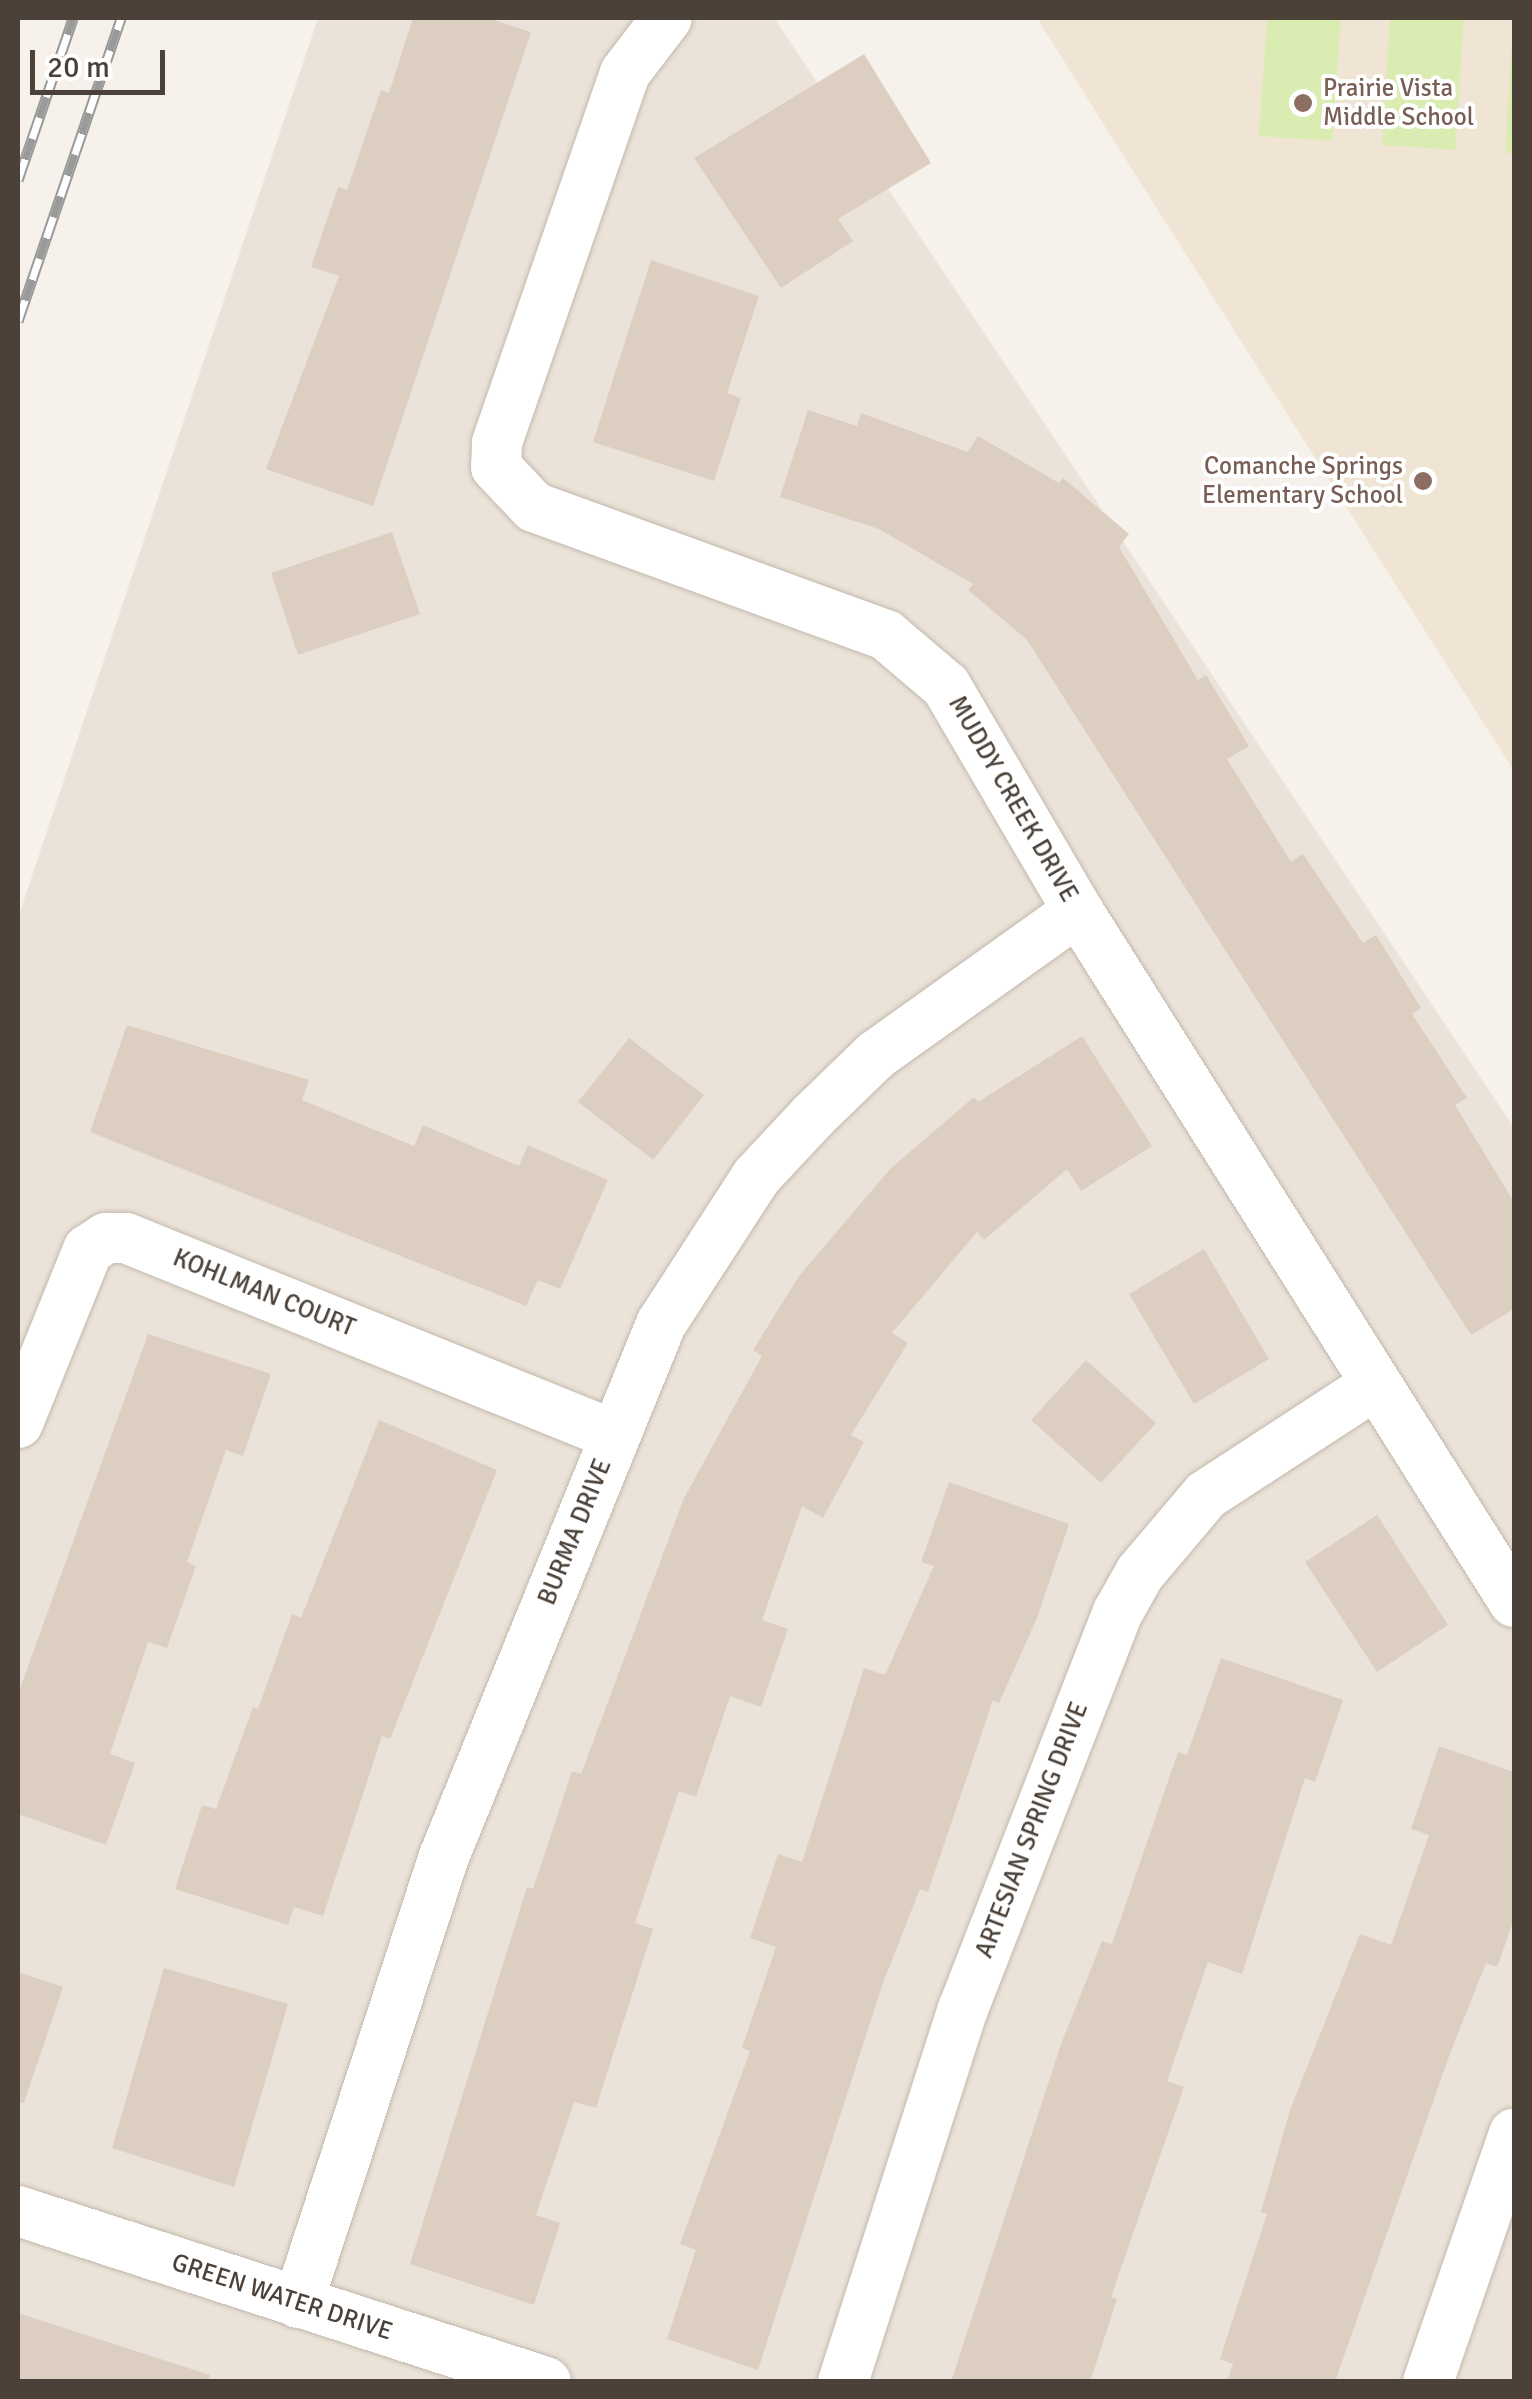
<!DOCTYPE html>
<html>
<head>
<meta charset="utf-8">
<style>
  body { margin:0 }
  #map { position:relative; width:1532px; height:2399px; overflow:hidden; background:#f6f1eb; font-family:Signika,sans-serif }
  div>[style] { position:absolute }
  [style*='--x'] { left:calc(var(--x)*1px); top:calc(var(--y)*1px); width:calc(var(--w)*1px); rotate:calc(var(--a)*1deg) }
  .residential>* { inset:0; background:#ebe3d9 }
  .education>* { inset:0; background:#f0e5d4 }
  .green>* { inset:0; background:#daecb2 }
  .building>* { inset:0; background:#dccfc2 }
  .roads { filter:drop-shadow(0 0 2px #c3b8ac) drop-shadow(0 0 2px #c3b8ac) }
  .minor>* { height:50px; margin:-25px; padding:0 25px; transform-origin:25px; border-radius:25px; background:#fff }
  .rail>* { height:11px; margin-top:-5.5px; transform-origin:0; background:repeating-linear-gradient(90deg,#fff 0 22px,#9a9a9a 0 44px); box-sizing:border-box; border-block:2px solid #9a9a9a }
  .dots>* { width:28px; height:28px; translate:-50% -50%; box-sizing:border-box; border:5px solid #fff; border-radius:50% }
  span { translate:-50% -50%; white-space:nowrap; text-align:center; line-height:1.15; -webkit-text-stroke:8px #fff; paint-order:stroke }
  .education-label { font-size:25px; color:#785e54 }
  .left { translate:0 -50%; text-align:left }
  .right { translate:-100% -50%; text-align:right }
  .street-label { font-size:25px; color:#4b4138 }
  .frame { position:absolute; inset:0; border:20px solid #4b4138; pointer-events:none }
  .scale { position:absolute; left:30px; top:50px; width:135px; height:45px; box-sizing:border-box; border:5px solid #4b4138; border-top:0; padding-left:12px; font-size:30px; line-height:35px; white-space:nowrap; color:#4b4138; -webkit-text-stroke:8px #fff; paint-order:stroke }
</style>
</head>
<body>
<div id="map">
  <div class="residential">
    <div style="clip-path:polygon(318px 18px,774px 18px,1514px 1128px,1514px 2381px,18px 2382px,18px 918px)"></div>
  </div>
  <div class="education">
    <div style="clip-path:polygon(1037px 18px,1514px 18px,1514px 771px,1133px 171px)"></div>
  </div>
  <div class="green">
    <div style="clip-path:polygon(1267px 18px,1341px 18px,1332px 141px,1259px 136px)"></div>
    <div style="clip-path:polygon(1390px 18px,1464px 18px,1455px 150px,1382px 145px)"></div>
    <div style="clip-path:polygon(1513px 18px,1514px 18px,1514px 153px,1505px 153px)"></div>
  </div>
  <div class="building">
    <div style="clip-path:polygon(413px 18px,487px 18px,531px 32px,373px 506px,266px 469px,339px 276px,311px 267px,338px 187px,347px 190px,381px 90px,389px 93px)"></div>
    <div style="clip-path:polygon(864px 54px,931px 163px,838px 219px,853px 241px,781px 288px,694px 158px)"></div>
    <div style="clip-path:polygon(651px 260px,759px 296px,727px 393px,741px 398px,714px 481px,593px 442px)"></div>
    <div style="clip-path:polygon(808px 410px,857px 426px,861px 413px,968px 452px,978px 436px,1059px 483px,1063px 478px,1129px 534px,1119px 547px,1198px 680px,1206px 675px,1249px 746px,1227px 759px,1291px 862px,1303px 854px,1363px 943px,1376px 935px,1421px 1008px,1412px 1014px,1467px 1098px,1455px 1105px,1514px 1202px,1514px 1309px,1471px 1335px,1027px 640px,968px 590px,973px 584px,879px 529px,780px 497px)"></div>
    <div style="clip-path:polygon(392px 532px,420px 614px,298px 655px,271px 573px)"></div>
    <div style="clip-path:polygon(127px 1025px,309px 1080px,302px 1100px,414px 1146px,423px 1125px,519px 1166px,528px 1145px,608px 1180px,560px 1289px,538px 1280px,526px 1306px,90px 1132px)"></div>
    <div style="clip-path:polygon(1082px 1036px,1152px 1146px,1081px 1191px,1067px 1169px,984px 1240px,977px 1232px,892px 1333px,908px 1343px,851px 1435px,864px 1442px,823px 1518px,802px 1506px,762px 1620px,788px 1629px,761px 1707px,730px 1696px,696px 1797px,679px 1791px,635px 1923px,653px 1929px,596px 2108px,574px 2102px,536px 2215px,560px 2223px,534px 2305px,410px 2264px,527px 1887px,533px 1889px,572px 1771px,581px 1774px,684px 1498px,762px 1356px,753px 1350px,799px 1276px,891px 1168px,974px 1097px,978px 1102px)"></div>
    <div style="clip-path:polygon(629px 1038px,704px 1095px,653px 1160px,578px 1102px)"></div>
    <div style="clip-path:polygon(1204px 1249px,1269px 1359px,1194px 1404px,1129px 1294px)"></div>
    <div style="clip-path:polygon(148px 1334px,271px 1374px,243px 1456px,226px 1450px,187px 1562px,196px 1566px,167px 1648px,148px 1642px,110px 1754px,135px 1763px,106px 1845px,18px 1814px,18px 1694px)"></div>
    <div style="clip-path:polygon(1086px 1360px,1156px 1423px,1101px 1483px,1031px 1420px)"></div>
    <div style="clip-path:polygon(379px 1420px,497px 1470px,390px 1739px,382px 1736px,323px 1916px,294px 1907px,288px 1925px,175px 1889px,202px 1805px,216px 1809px,253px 1707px,258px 1709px,292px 1614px,301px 1618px)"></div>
    <div style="clip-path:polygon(949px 1482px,1069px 1524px,1037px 1618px,999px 1703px,993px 1700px,928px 1892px,920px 1889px,883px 1983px,758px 2370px,667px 2339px,696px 2250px,680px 2244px,750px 2051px,742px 2048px,776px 1947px,750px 1938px,778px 1854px,802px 1862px,864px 1668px,885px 1675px,934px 1566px,921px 1562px)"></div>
    <div style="clip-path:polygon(1377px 1515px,1448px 1625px,1377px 1672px,1305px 1562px)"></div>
    <div style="clip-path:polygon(1221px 1658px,1343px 1700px,1315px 1782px,1305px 1778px,1242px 1974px,1208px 1962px,1167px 2081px,1184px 2087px,1111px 2297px,1117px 2299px,1090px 2382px,951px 2382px,1061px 2044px,1102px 1941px,1112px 1944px,1178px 1752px,1187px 1755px)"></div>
    <div style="clip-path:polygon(1439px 1746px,1514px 1772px,1514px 1919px,1497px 1967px,1486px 1963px,1448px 2059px,1335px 2382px,1227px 2382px,1233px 2364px,1220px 2359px,1267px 2214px,1261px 2212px,1290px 2110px,1360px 1934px,1391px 1945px,1429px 1835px,1411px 1829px)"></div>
    <div style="clip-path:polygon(164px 1968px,288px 2004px,234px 2187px,112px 2148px)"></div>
    <div style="clip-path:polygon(18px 1972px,63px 1987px,24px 2103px,18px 2102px)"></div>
    <div style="clip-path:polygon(18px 2313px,210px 2375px,209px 2382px,18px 2382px)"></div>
  </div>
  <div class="roads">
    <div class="minor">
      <div style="--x:667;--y:18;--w:69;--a:127.4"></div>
      <div style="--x:625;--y:73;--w:392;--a:109.1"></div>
      <div style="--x:497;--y:443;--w:24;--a:92"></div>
      <div style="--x:496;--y:467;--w:55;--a:46.5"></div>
      <div style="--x:534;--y:507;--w:375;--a:20"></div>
      <div style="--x:886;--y:635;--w:79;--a:40.4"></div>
      <div style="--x:946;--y:686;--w:261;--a:59.6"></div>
      <div style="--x:1078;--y:911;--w:817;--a:57.75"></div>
      <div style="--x:18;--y:1423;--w:187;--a:-68"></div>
      <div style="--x:88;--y:1250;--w:22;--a:-34"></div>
      <div style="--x:106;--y:1238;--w:20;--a:0"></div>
      <div style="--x:126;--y:1238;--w:526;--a:21.98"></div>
      <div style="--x:18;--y:2211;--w:555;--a:17.95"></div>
      <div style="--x:298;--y:2303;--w:467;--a:-71.9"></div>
      <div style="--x:443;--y:1859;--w:578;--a:-67.83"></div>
      <div style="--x:661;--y:1324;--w:175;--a:-57.1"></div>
      <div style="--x:756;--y:1177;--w:85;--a:-46.9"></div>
      <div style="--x:814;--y:1115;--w:86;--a:-44.1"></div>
      <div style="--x:876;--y:1055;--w:248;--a:-35.5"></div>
      <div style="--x:843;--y:2382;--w:392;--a:-72.2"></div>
      <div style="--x:963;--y:2009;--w:426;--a:-68.7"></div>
      <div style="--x:1118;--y:1612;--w:45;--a:-60.6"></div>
      <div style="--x:1140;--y:1573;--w:102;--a:-49.8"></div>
      <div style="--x:1206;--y:1495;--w:202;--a:-33.1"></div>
      <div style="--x:1428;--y:2382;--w:263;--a:-70.9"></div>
    </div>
  </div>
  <div class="rail">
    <div style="--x:18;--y:180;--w:171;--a:-71.2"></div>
    <div style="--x:18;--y:321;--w:320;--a:-71.2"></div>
  </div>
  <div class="dots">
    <div style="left:1303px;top:103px;background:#8d6e63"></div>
    <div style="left:1423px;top:481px;background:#8d6e63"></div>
  </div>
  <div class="education-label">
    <span class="left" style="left:1323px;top:103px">Prairie Vista<br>Middle School</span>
    <span class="right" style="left:1403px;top:481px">Comanche Springs<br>Elementary School</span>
  </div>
  <div class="street-label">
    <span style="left:1013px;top:799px;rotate:60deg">MUDDY CREEK DRIVE</span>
    <span style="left:264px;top:1293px;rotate:22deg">KOHLMAN COURT</span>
    <span style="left:575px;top:1532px;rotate:-68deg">BURMA DRIVE</span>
    <span style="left:1032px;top:1830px;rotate:-69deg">ARTESIAN SPRING DRIVE</span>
    <span style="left:282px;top:2297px;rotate:18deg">GREEN WATER DRIVE</span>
  </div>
  <div class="frame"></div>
  <div class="scale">20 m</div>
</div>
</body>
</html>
